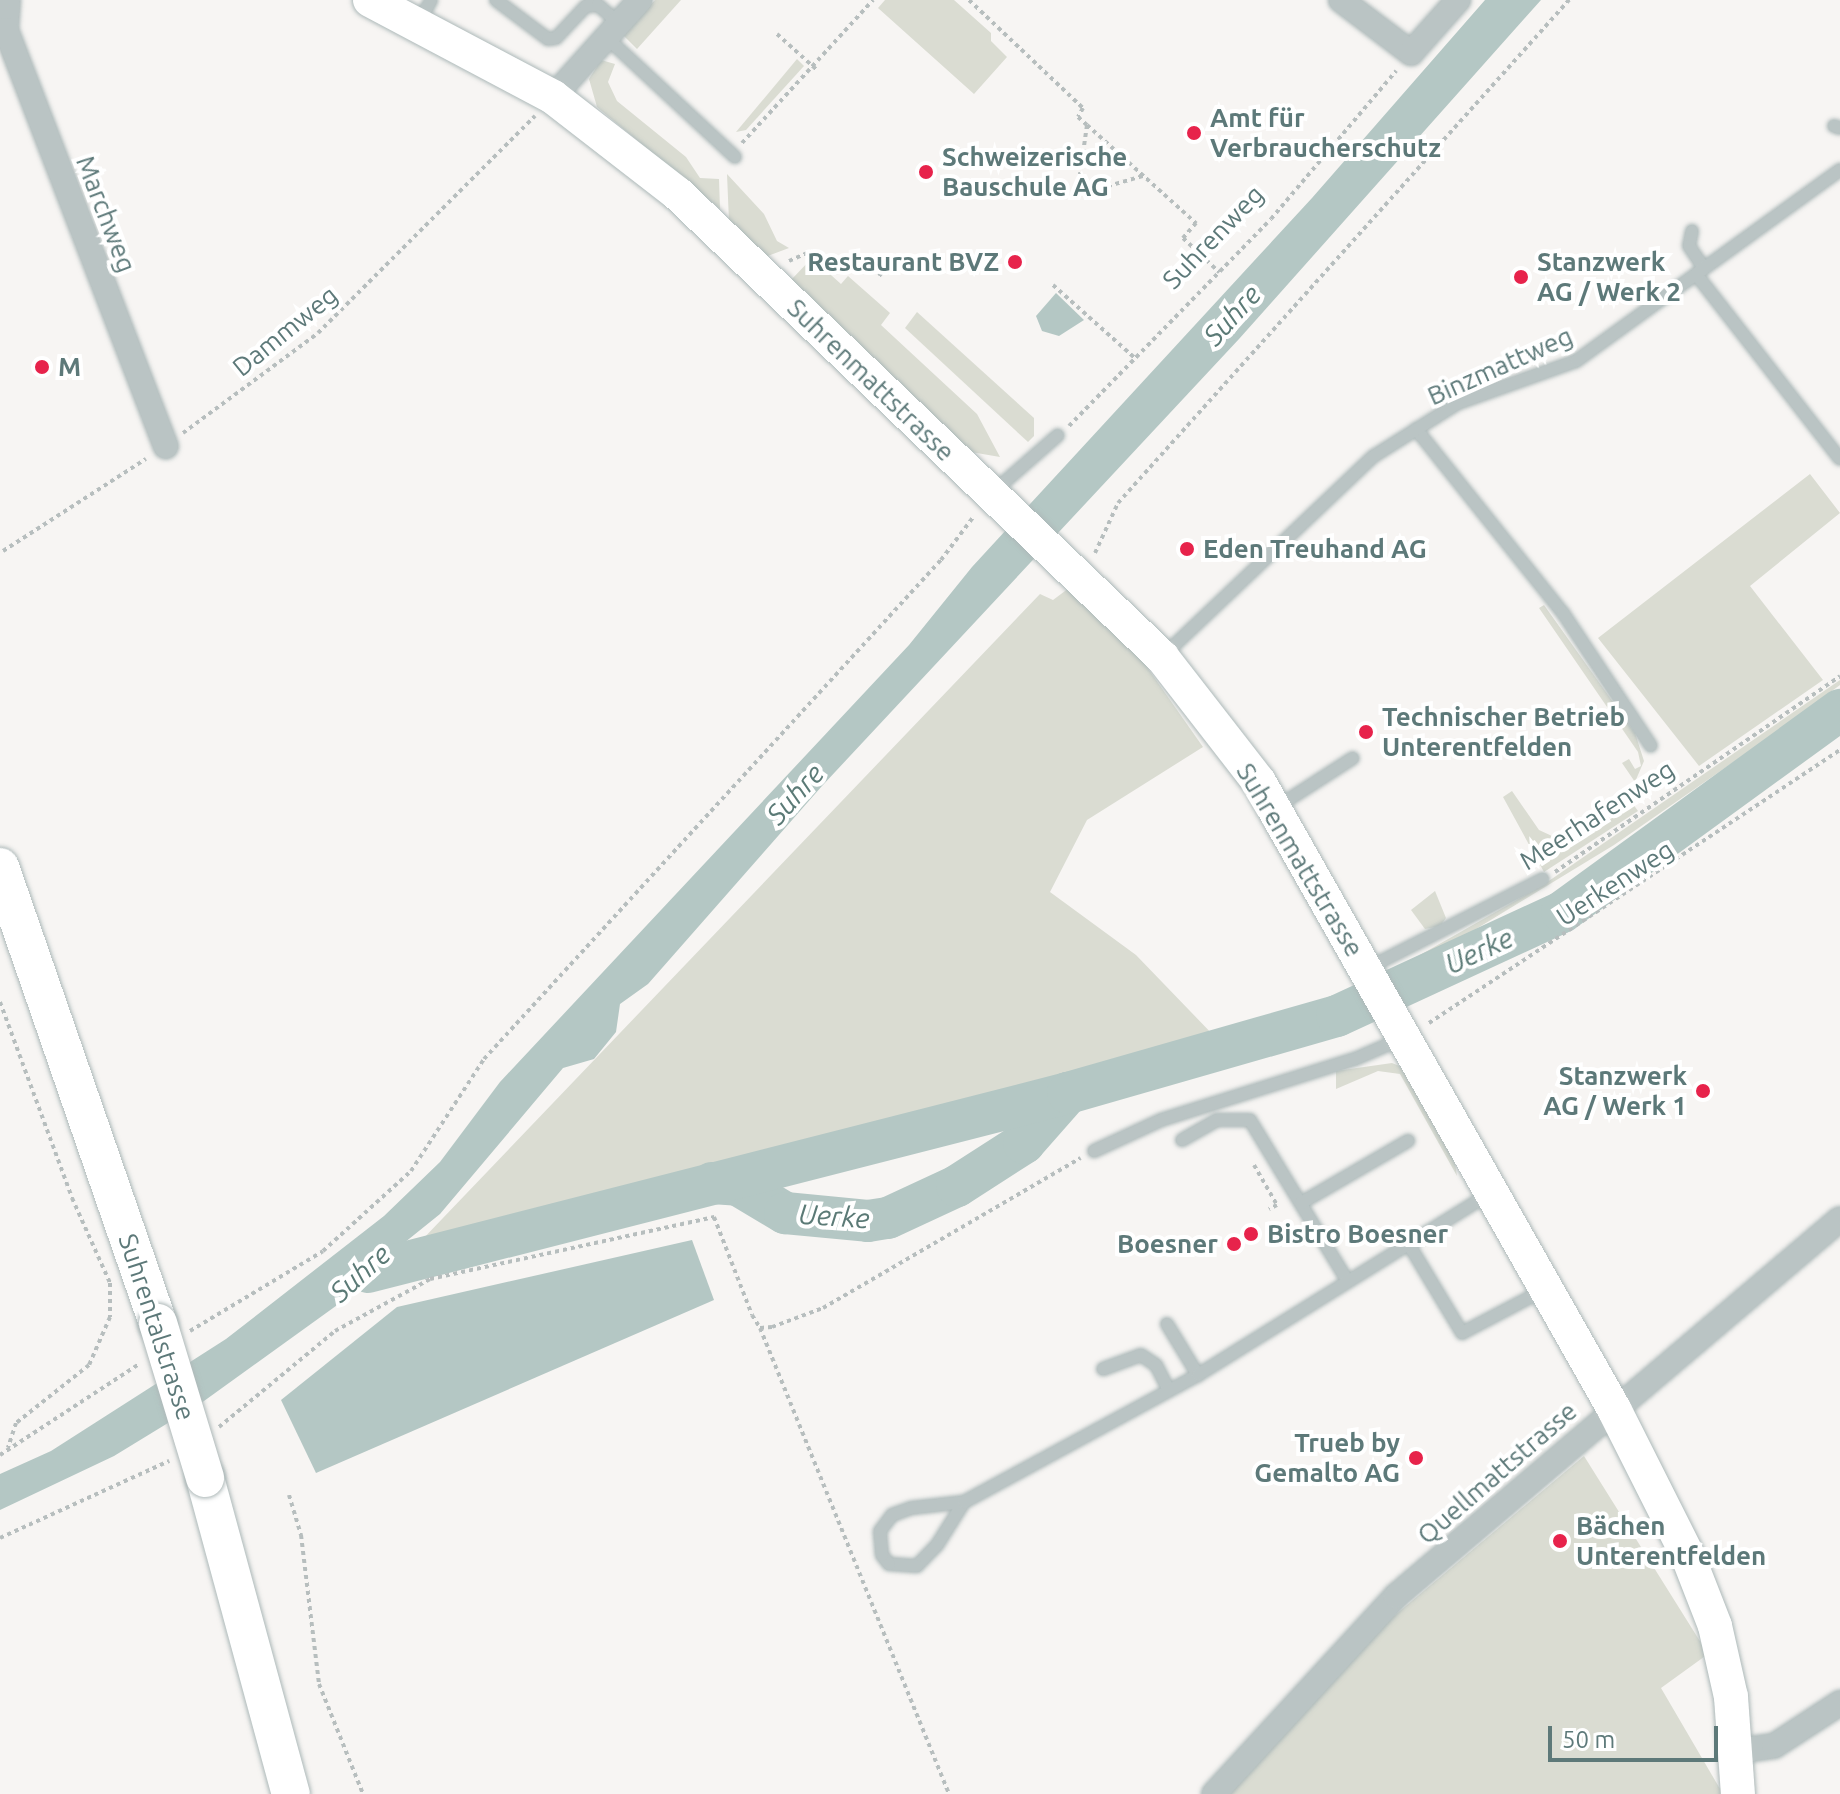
<!DOCTYPE html>
<html>
<head>
<meta charset="utf-8">
<style>
  body { margin:0 }
  #map { position:relative; width:1840px; height:1794px; overflow:hidden; background:#f7f5f3; font-family:Ubuntu,sans-serif }
  div>[style] { position:absolute }
  [style*='--x'] { left:calc(var(--x)*1px); top:calc(var(--y)*1px); width:calc(var(--w)*1px); rotate:calc(var(--a)*1deg) }
  .green>* { inset:0; background:#dadcd2 }
  .water>* { inset:0; background:#b4c7c4 }
  .river>* { height:42px; margin:-21px; padding:0 21px; transform-origin:21px; border-radius:21px; background:#b4c7c4 }
  .path>* { height:4px; margin-top:-2px; transform-origin:0; background:repeating-linear-gradient(90deg,#b7bebe 0 4px,transparent 0 8px) }
  .roads { filter:drop-shadow(0 0 2px #adb9b9) drop-shadow(0 0 2px #adb9b9) }
  .lane>* { height:12px; margin:-6px; padding:0 6px; transform-origin:6px; border-radius:6px; background:#bac4c4 }
  .street>* { height:24px; margin:-12px; padding:0 12px; transform-origin:12px; border-radius:12px; background:#bac4c4 }
  .secondary>* { height:34px; margin:-17px; padding:0 17px; transform-origin:17px; border-radius:17px; background:#fff }
  .primary>* { height:38px; margin:-19px; padding:0 19px; transform-origin:19px; border-radius:19px; background:#fff }
  .bridges { filter:drop-shadow(0 0 2px #aeb9b9) drop-shadow(0 0 2px #aeb9b9) }
  .primary-bridge>* { height:38px; margin:-19px; padding:0 19px; transform-origin:19px; border-radius:19px; background:#fff }
  .dots>* { width:22px; height:22px; translate:-50% -50%; box-sizing:border-box; border:4px solid #fff; border-radius:50% }
  span { translate:-50% -50%; white-space:nowrap; text-align:center; line-height:1.15; -webkit-text-stroke:8px #fff; paint-order:stroke }
  .poi-label { font-size:26px; color:#5d7979; font-weight:700 }
  .left { translate:0 -50%; text-align:left }
  .right { translate:-100% -50%; text-align:right }
  .street-label { font-size:26px; color:#5d7979 }
  .water-label { font-size:28px; color:#5b7a76; font-style:italic }
  .scale { position:absolute; left:1548px; top:1726px; width:170px; height:36px; box-sizing:border-box; border:4px solid #5d7979; border-top:0; padding-left:10px; font-size:24px; line-height:28px; white-space:nowrap; color:#5d7979; -webkit-text-stroke:6px #fff; paint-order:stroke }
</style>
</head>
<body>
<div id="map">
  <div class="green">
    <div style="clip-path:polygon(655px 0,681px 0,637px 49px,623px 35px)"></div>
    <div style="clip-path:polygon(885px 0,954px 0,991px 33px,991px 41px,1007px 57px,974px 94px,878px 8px)"></div>
    <div style="clip-path:polygon(797px 59px,804px 66px,746px 130px,736px 132px)"></div>
    <div style="clip-path:polygon(601px 60px,615px 64px,608px 82px,617px 101px,686px 157px,700px 178px,719px 179px,720px 209px,597px 107px,589px 79px)"></div>
    <div style="clip-path:polygon(727px 174px,764px 214px,777px 241px,789px 248px,765px 257px,729px 222px)"></div>
    <div style="clip-path:polygon(812px 258px,841px 284px,848px 276px,890px 313px,881px 325px,977px 414px,1000px 457px,971px 452px,791px 280px)"></div>
    <div style="clip-path:polygon(917px 312px,1034px 418px,1034px 436px,1028px 442px,905px 328px)"></div>
    <div style="clip-path:polygon(1810px 474px,1840px 513px,1750px 586px,1823px 680px,1699px 766px,1598px 638px)"></div>
    <div style="clip-path:polygon(1069px 588px,1142px 660px,1203px 747px,1087px 820px,1050px 892px,1136px 955px,1217px 1039px,420px 1242px,1040px 594px,1053px 600px)"></div>
    <div style="clip-path:polygon(1544px 605px,1635px 733px,1644px 761px,1635px 782px,1622px 763px,1629px 759px,1635px 769px,1641px 766px,1638px 752px,1539px 608px)"></div>
    <div style="clip-path:polygon(1840px 680px,1840px 685px,1768px 738px,1614px 845px,1417px 965px,1420px 955px,1543px 885px)"></div>
    <div style="clip-path:polygon(1512px 791px,1539px 830px,1565px 842px,1581px 839px,1633px 804px,1638px 811px,1544px 872px,1503px 797px)"></div>
    <div style="clip-path:polygon(1435px 891px,1446px 918px,1440px 926px,1425px 929px,1411px 910px)"></div>
    <div style="clip-path:polygon(1392px 1063px,1402px 1067px,1454px 1156px,1457px 1176px,1400px 1074px,1378px 1071px,1336px 1089px,1336px 1071px)"></div>
    <div style="clip-path:polygon(1584px 1456px,1708px 1654px,1661px 1688px,1723px 1794px,1228px 1794px,1381px 1627px)"></div>
  </div>
  <div class="water">
    <div style="clip-path:polygon(1485px 0,1541px 0,1239px 339px,822px 786px,648px 984px,620px 1004px,616px 1032px,594px 1059px,563px 1068px,440px 1214px,368px 1272px,365px 1285px,204px 1401px,114px 1456px,0 1510px,0 1474px,51px 1451px,226px 1339px,384px 1216px,440px 1162px,500px 1082px,909px 645px,972px 567px,1312px 198px)"></div>
    <div style="clip-path:polygon(1056px 293px,1084px 320px,1059px 336px,1042px 331px,1036px 316px)"></div>
    <div style="clip-path:polygon(692px 1240px,714px 1300px,316px 1473px,281px 1400px,397px 1307px)"></div>
  </div>
  <div class="river">
    <div style="--x:712;--y:1183;--w:26;--a:4"></div>
    <div style="--x:738;--y:1185;--w:55;--a:30.8"></div>
    <div style="--x:785;--y:1213;--w:83;--a:5.5"></div>
    <div style="--x:868;--y:1221;--w:20;--a:-9"></div>
    <div style="--x:888;--y:1218;--w:76;--a:-24.9"></div>
    <div style="--x:957;--y:1186;--w:80;--a:-32.7"></div>
    <div style="--x:1024;--y:1143;--w:67;--a:-48.7"></div>
    <div style="--x:368;--y:1272;--w:723;--a:-14.34"></div>
    <div style="--x:1068;--y:1093;--w:280;--a:-16"></div>
    <div style="--x:1337;--y:1016;--w:248;--a:-24.8"></div>
    <div style="--x:1562;--y:912;--w:344;--a:-36"></div>
  </div>
  <div class="path">
    <div style="--x:969;--y:0;--w:157;--a:43.5"></div>
    <div style="--x:1083;--y:108;--w:10;--a:119"></div>
    <div style="--x:1078;--y:117;--w:12;--a:42"></div>
    <div style="--x:1087;--y:125;--w:71;--a:98.1"></div>
    <div style="--x:1077;--y:195;--w:69;--a:-16.1"></div>
    <div style="--x:777;--y:34;--w:54;--a:42"></div>
    <div style="--x:1087;--y:125;--w:147;--a:42"></div>
    <div style="--x:1196;--y:223;--w:20;--a:131"></div>
    <div style="--x:1183;--y:238;--w:50;--a:43.4"></div>
    <div style="--x:742;--y:143;--w:194;--a:-47.5"></div>
    <div style="--x:789;--y:261;--w:24;--a:-24"></div>
    <div style="--x:811;--y:251;--w:35;--a:39"></div>
    <div style="--x:838;--y:273;--w:18;--a:-47"></div>
    <div style="--x:850;--y:260;--w:9;--a:-6"></div>
    <div style="--x:879;--y:276;--w:30;--a:-49"></div>
    <div style="--x:1053;--y:285;--w:110;--a:41.7"></div>
    <div style="--x:1069;--y:426;--w:289;--a:-45.7"></div>
    <div style="--x:1271;--y:219;--w:194;--a:-49.8"></div>
    <div style="--x:183;--y:433;--w:168;--a:-36.5"></div>
    <div style="--x:318;--y:333;--w:307;--a:-45"></div>
    <div style="--x:3;--y:551;--w:170;--a:-32.8"></div>
    <div style="--x:1095;--y:553;--w:55;--a:-65.3"></div>
    <div style="--x:1118;--y:503;--w:676;--a:-48.12"></div>
    <div style="--x:1555;--y:872;--w:346;--a:-34.5"></div>
    <div style="--x:0;--y:1002;--w:209;--a:69.8"></div>
    <div style="--x:72;--y:1198;--w:93;--a:65.9"></div>
    <div style="--x:110;--y:1283;--w:34;--a:90"></div>
    <div style="--x:110;--y:1317;--w:52;--a:113.6"></div>
    <div style="--x:89;--y:1365;--w:93;--a:141.5"></div>
    <div style="--x:16;--y:1423;--w:26;--a:108"></div>
    <div style="--x:1429;--y:1023;--w:493;--a:-33.6"></div>
    <div style="--x:1254;--y:1165;--w:46;--a:60.1"></div>
    <div style="--x:1277;--y:1205;--w:9;--a:153"></div>
    <div style="--x:760;--y:1328;--w:503;--a:67.92"></div>
    <div style="--x:190;--y:1331;--w:155;--a:-31"></div>
    <div style="--x:323;--y:1251;--w:119;--a:-42.3"></div>
    <div style="--x:411;--y:1171;--w:134;--a:-56.9"></div>
    <div style="--x:484;--y:1059;--w:677;--a:-47.52"></div>
    <div style="--x:941;--y:560;--w:55;--a:-53.1"></div>
    <div style="--x:219;--y:1427;--w:151;--a:-39.6"></div>
    <div style="--x:335;--y:1331;--w:108;--a:-28.7"></div>
    <div style="--x:430;--y:1279;--w:291;--a:-12.3"></div>
    <div style="--x:714;--y:1217;--w:105;--a:68.8"></div>
    <div style="--x:752;--y:1315;--w:15;--a:58"></div>
    <div style="--x:760;--y:1328;--w:12;--a:-5"></div>
    <div style="--x:772;--y:1327;--w:54;--a:-20.4"></div>
    <div style="--x:823;--y:1308;--w:298;--a:-30.2"></div>
    <div style="--x:0;--y:1455;--w:166;--a:-33.2"></div>
    <div style="--x:289;--y:1495;--w:42;--a:73.3"></div>
    <div style="--x:301;--y:1535;--w:150;--a:83.1"></div>
    <div style="--x:319;--y:1684;--w:118;--a:68.2"></div>
    <div style="--x:0;--y:1538;--w:186;--a:-24.5"></div>
  </div>
  <div class="roads">
    <div class="lane">
      <div style="--x:496;--y:0;--w:65;--a:36.9"></div>
      <div style="--x:548;--y:39;--w:8;--a:-7"></div>
      <div style="--x:556;--y:38;--w:44;--a:-46.8"></div>
      <div style="--x:586;--y:6;--w:12;--a:-5"></div>
      <div style="--x:598;--y:5;--w:28;--a:41"></div>
      <div style="--x:419;--y:22;--w:25;--a:-61"></div>
      <div style="--x:606;--y:37;--w:176;--a:42.9"></div>
      <div style="--x:1834;--y:126;--w:6;--a:18"></div>
      <div style="--x:1692;--y:231;--w:15;--a:101"></div>
      <div style="--x:1689;--y:246;--w:27;--a:56"></div>
      <div style="--x:1696;--y:274;--w:234;--a:52.1"></div>
      <div style="--x:1416;--y:429;--w:236;--a:51.4"></div>
      <div style="--x:1563;--y:613;--w:159;--a:56.5"></div>
      <div style="--x:993;--y:492;--w:86;--a:-41.2"></div>
      <div style="--x:1164;--y:655;--w:289;--a:-43.5"></div>
      <div style="--x:1374;--y:456;--w:99;--a:-32.2"></div>
      <div style="--x:1458;--y:403;--w:125;--a:-19.6"></div>
      <div style="--x:1576;--y:361;--w:326;--a:-35.9"></div>
      <div style="--x:1277;--y:807;--w:90;--a:-32.8"></div>
      <div style="--x:1368;--y:968;--w:196;--a:-27"></div>
      <div style="--x:1182;--y:1140;--w:40;--a:-29.7"></div>
      <div style="--x:1217;--y:1120;--w:33;--a:0"></div>
      <div style="--x:1250;--y:1120;--w:189;--a:58.8"></div>
      <div style="--x:1094;--y:1151;--w:74;--a:-24.8"></div>
      <div style="--x:1161;--y:1120;--w:203;--a:-17.5"></div>
      <div style="--x:1355;--y:1059;--w:50;--a:-23.5"></div>
      <div style="--x:1301;--y:1203;--w:124;--a:-30.1"></div>
      <div style="--x:1408;--y:1243;--w:105;--a:59"></div>
      <div style="--x:1462;--y:1333;--w:93;--a:-27.7"></div>
      <div style="--x:1167;--y:1324;--w:60;--a:58.7"></div>
      <div style="--x:1103;--y:1369;--w:40;--a:-20.2"></div>
      <div style="--x:1141;--y:1355;--w:18;--a:34"></div>
      <div style="--x:1156;--y:1365;--w:28;--a:63"></div>
      <div style="--x:964;--y:1502;--w:51;--a:122.1"></div>
      <div style="--x:937;--y:1545;--w:29;--a:134"></div>
      <div style="--x:917;--y:1566;--w:28;--a:-176"></div>
      <div style="--x:889;--y:1564;--w:11;--a:-128"></div>
      <div style="--x:882;--y:1555;--w:24;--a:-95"></div>
      <div style="--x:880;--y:1531;--w:20;--a:-53"></div>
      <div style="--x:892;--y:1515;--w:20;--a:-20"></div>
      <div style="--x:911;--y:1508;--w:53;--a:-6.5"></div>
      <div style="--x:964;--y:1502;--w:266;--a:-28.5"></div>
      <div style="--x:1198;--y:1375;--w:343;--a:-31.9"></div>
    </div>
    <div class="street">
      <div style="--x:8;--y:0;--w:30;--a:94"></div>
      <div style="--x:6;--y:30;--w:446;--a:69"></div>
      <div style="--x:1341;--y:0;--w:88;--a:37.1"></div>
      <div style="--x:1411;--y:53;--w:71;--a:-48.4"></div>
      <div style="--x:553;--y:97;--w:130;--a:-48.1"></div>
      <div style="--x:1738;--y:1751;--w:36;--a:-8"></div>
      <div style="--x:1774;--y:1746;--w:79;--a:-33.1"></div>
      <div style="--x:1214;--y:1794;--w:269;--a:-47.4"></div>
      <div style="--x:1396;--y:1596;--w:582;--a:-40.33"></div>
    </div>
    <div class="secondary">
      <div style="--x:370;--y:0;--w:207;--a:27.9"></div>
      <div style="--x:553;--y:97;--w:158;--a:37.8"></div>
      <div style="--x:678;--y:194;--w:670;--a:43.73"></div>
      <div style="--x:1162;--y:657;--w:158;--a:52.2"></div>
      <div style="--x:1259;--y:782;--w:721;--a:60.48"></div>
      <div style="--x:1614;--y:1409;--w:162;--a:63.3"></div>
      <div style="--x:1687;--y:1554;--w:77;--a:68.7"></div>
      <div style="--x:1715;--y:1626;--w:73;--a:77.3"></div>
      <div style="--x:1731;--y:1697;--w:97;--a:85.9"></div>
    </div>
    <div class="primary">
      <div style="--x:0;--y:867;--w:483;--a:70.9"></div>
      <div style="--x:205;--y:1478;--w:327;--a:74.8"></div>
    </div>
  </div>
  <div class="bridges">
    <div class="primary-bridge">
      <div style="--x:158;--y:1323;--w:162;--a:73.1"></div>
    </div>
  </div>
  <div class="dots">
    <div style="left:1194px;top:133px;background:#e7234b"></div>
    <div style="left:926px;top:172px;background:#e7234b"></div>
    <div style="left:1015px;top:262px;background:#e7234b"></div>
    <div style="left:1521px;top:277px;background:#e7234b"></div>
    <div style="left:42px;top:367px;background:#e7234b"></div>
    <div style="left:1187px;top:549px;background:#e7234b"></div>
    <div style="left:1366px;top:732px;background:#e7234b"></div>
    <div style="left:1703px;top:1091px;background:#e7234b"></div>
    <div style="left:1251px;top:1234px;background:#e7234b"></div>
    <div style="left:1234px;top:1244px;background:#e7234b"></div>
    <div style="left:1416px;top:1458px;background:#e7234b"></div>
    <div style="left:1560px;top:1541px;background:#e7234b"></div>
  </div>
  <div class="poi-label">
    <span class="left" style="left:1210px;top:133px">Amt für<br>Verbraucherschutz</span>
    <span class="left" style="left:942px;top:172px">Schweizerische<br>Bauschule AG</span>
    <span class="right" style="left:999px;top:262px">Restaurant BVZ</span>
    <span class="left" style="left:1537px;top:277px">Stanzwerk<br>AG / Werk 2</span>
    <span class="left" style="left:58px;top:367px">M</span>
    <span class="left" style="left:1203px;top:549px">Eden Treuhand AG</span>
    <span class="left" style="left:1382px;top:732px">Technischer Betrieb<br>Unterentfelden</span>
    <span class="right" style="left:1687px;top:1091px">Stanzwerk<br>AG / Werk 1</span>
    <span class="left" style="left:1267px;top:1234px">Bistro Boesner</span>
    <span class="right" style="left:1218px;top:1244px">Boesner</span>
    <span class="right" style="left:1400px;top:1458px">Trueb by<br>Gemalto AG</span>
    <span class="left" style="left:1576px;top:1541px">Bächen<br>Unterentfelden</span>
  </div>
  <div class="street-label">
    <span style="left:106px;top:214px;rotate:69deg">Marchweg</span>
    <span style="left:1213px;top:237px;rotate:-46deg">Suhrenweg</span>
    <span style="left:285px;top:331px;rotate:-39deg">Dammweg</span>
    <span style="left:1500px;top:366px;rotate:-24deg">Binzmattweg</span>
    <span style="left:871px;top:380px;rotate:44deg">Suhrenmattstrasse</span>
    <span style="left:1597px;top:815px;rotate:-33deg">Meerhafenweg</span>
    <span style="left:1300px;top:860px;rotate:59deg">Suhrenmattstrasse</span>
    <span style="left:1615px;top:883px;rotate:-33deg">Uerkenweg</span>
    <span style="left:157px;top:1327px;rotate:72deg">Suhrentalstrasse</span>
    <span style="left:1497px;top:1473px;rotate:-41deg">Quellmattstrasse</span>
  </div>
  <div class="water-label">
    <span style="left:1232px;top:315px;rotate:-48deg">Suhre</span>
    <span style="left:795px;top:794px;rotate:-48deg">Suhre</span>
    <span style="left:1479px;top:951px;rotate:-25deg">Uerke</span>
    <span style="left:834px;top:1216px;rotate:4deg">Uerke</span>
    <span style="left:360px;top:1273px;rotate:-42deg">Suhre</span>
  </div>
  <div class="scale">50 m</div>
</div>
</body>
</html>
